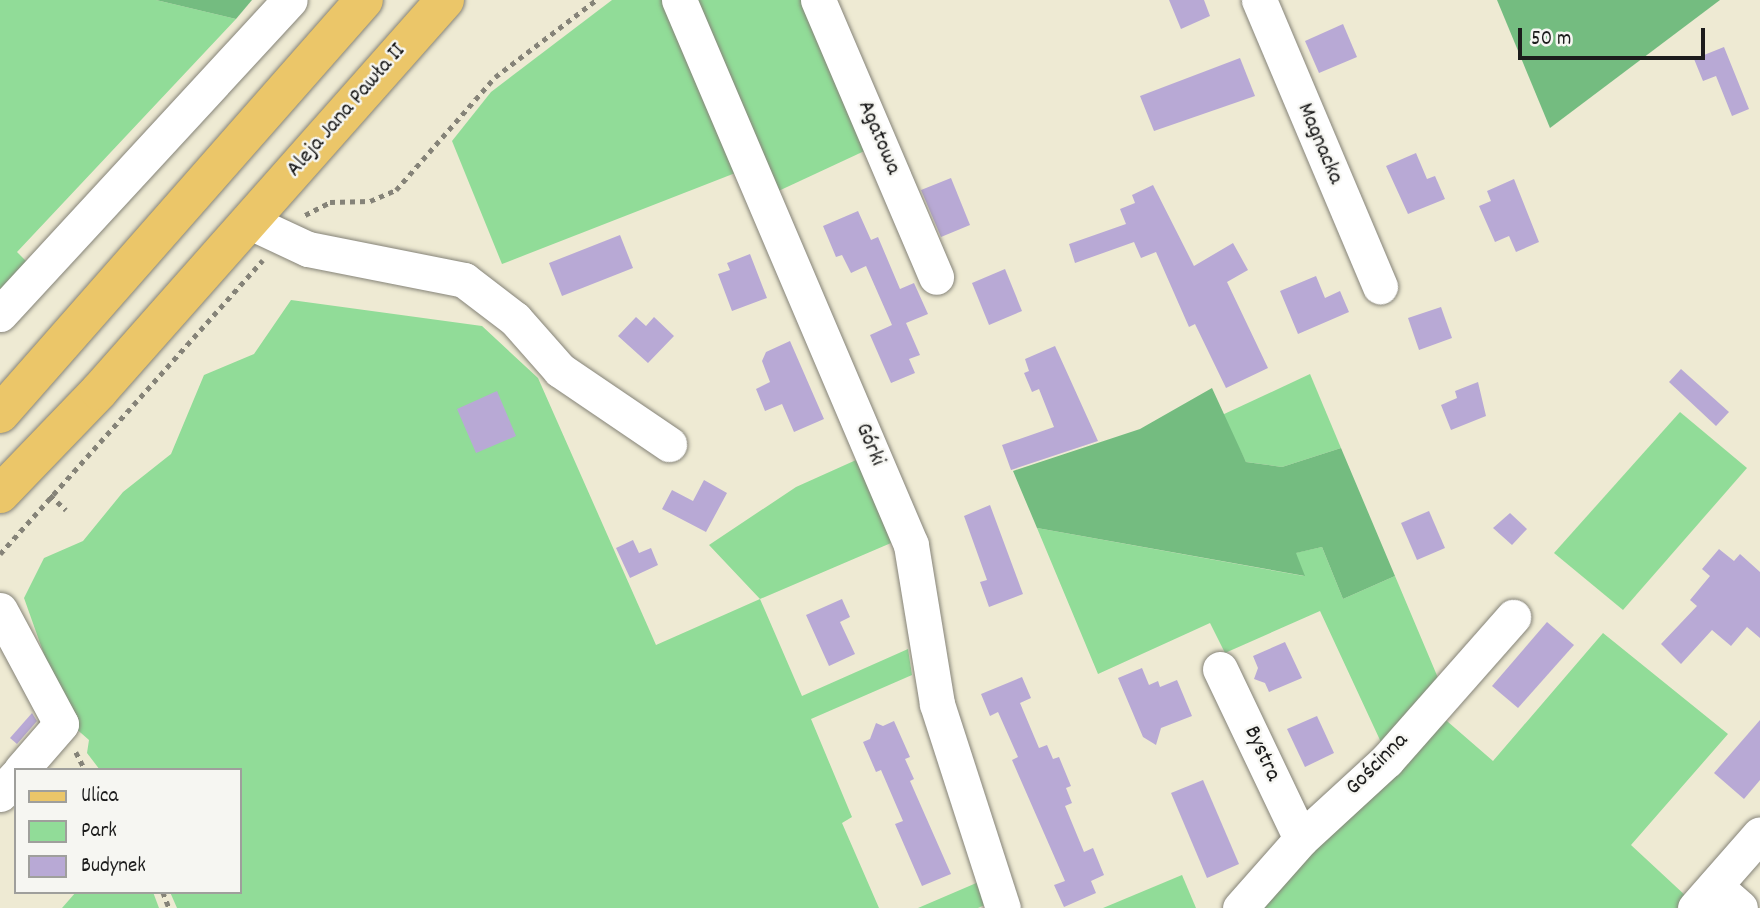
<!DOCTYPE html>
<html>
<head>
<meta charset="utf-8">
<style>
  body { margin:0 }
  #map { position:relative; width:1760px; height:908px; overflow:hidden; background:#eeead3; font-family:Dekko,sans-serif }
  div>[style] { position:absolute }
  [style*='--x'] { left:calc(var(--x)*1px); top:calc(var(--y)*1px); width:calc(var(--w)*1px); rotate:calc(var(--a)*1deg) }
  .green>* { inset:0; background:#91dc98 }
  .forest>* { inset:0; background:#74bc80 }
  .building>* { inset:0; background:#b8a9d5 }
  .path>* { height:4.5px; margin-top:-2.25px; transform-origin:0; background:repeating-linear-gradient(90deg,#858378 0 5px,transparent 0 10px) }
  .roads { filter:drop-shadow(0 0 2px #858378) drop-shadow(0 0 2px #858378) }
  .minor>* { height:35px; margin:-17.5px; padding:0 17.5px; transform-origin:17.5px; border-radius:17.5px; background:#fff }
  .major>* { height:38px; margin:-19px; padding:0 19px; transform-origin:19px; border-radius:19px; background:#ebc669 }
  span { translate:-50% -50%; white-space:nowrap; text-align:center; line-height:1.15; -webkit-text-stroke:5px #f6f6f2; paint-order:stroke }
  .street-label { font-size:23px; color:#1c1c1c }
  .legend { position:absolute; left:14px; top:768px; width:228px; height:126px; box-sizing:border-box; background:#f6f6f2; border:2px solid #9f9f9c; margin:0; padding:9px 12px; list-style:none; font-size:21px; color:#1c1c1c }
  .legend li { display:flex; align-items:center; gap:14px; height:35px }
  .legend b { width:35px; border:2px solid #9f9f9c }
  .scale { position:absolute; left:1518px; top:28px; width:187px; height:32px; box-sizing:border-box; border:4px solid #1c1c1c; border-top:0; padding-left:9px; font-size:21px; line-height:24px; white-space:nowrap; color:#1c1c1c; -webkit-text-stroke:5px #f6f6f2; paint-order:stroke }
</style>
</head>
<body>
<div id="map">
  <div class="green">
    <div style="clip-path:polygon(0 0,156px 0,236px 19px,17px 252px,28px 263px,0 293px)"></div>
    <div style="clip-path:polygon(612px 0,671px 0,743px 170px,502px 264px,452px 141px,491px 92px)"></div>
    <div style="clip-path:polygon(689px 0,810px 0,873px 147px,772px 194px)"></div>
    <div style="clip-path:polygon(291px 300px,482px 326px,538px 378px,656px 645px,760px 599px,709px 545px,796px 487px,865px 456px,891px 543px,760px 599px,802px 696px,908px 649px,912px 675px,811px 719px,852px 817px,842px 823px,879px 908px,177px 908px,170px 892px,240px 892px,240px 770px,100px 770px,87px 753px,89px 740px,73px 726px,56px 688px,24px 598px,44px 558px,83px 541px,123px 492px,171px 454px,204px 375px,254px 354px)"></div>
    <div style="clip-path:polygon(1310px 374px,1341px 448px,1282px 467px,1246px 462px,1222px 415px)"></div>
    <div style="clip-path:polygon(1680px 412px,1747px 468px,1623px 610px,1554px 553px)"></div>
    <div style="clip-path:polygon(1037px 528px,1304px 576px,1295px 553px,1322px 547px,1343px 599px,1395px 576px,1441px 685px,1386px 753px,1320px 611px,1225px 653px,1210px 623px,1098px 674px)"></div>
    <div style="clip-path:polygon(1603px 633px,1728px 734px,1631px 845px,1687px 897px,1677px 908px,1253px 908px,1440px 715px,1493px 761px)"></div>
    <div style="clip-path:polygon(1182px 875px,1196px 908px,1103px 908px)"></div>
    <div style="clip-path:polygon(981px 881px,989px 903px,978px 908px,918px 908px)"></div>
    <div style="clip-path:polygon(76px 892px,153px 892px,159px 908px,62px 908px)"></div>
  </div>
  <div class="forest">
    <div style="clip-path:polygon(156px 0,252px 0,236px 19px)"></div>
    <div style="clip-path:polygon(1497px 0,1720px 0,1550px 128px)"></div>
    <div style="clip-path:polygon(1212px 388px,1246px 462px,1282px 467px,1341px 448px,1395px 576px,1343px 599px,1322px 547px,1296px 553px,1305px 576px,1037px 528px,1013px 471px,1140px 429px)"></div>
  </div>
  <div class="building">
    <div style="clip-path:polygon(1169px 0,1204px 0,1210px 16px,1181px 29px)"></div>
    <div style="clip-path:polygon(1343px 24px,1357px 57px,1319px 73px,1305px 41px)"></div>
    <div style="clip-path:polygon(1724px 47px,1749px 109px,1732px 116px,1716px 76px,1703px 81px,1694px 59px)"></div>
    <div style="clip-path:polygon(1240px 58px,1255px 96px,1154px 131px,1140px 96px)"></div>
    <div style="clip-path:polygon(1416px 153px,1427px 179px,1435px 176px,1445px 199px,1408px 214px,1386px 166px)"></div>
    <div style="clip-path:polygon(951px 178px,970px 225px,941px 237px,921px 190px)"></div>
    <div style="clip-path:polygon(1514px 179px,1539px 242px,1516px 252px,1509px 236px,1495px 242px,1479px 206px,1491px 201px,1487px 191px)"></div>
    <div style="clip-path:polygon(1153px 185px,1194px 266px,1233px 243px,1248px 270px,1227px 282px,1268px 368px,1226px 388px,1195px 324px,1189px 327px,1156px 252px,1141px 258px,1134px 242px,1075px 263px,1069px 244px,1126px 224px,1120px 209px,1135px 203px,1132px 195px)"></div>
    <div style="clip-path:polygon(858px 211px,871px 240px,878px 237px,900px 289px,914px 283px,928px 314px,906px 323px,920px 355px,909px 359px,915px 373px,891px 383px,870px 335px,892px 325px,866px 266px,851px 273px,842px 255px,836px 257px,823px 226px)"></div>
    <div style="clip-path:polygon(620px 235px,633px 268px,562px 296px,549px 263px)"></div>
    <div style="clip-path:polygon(750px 254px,767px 298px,732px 311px,718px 274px,730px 270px,727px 263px)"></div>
    <div style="clip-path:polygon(1005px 269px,1022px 311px,989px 325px,972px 283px)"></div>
    <div style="clip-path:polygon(1316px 276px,1325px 298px,1340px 291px,1349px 312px,1298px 334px,1280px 291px)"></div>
    <div style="clip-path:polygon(1441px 307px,1452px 338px,1419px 350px,1408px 318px)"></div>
    <div style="clip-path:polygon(636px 317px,646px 326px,654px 317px,674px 336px,648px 363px,618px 336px)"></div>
    <div style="clip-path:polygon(790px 341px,824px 419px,794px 432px,782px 404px,765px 411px,756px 389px,770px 382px,762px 361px,766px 352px)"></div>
    <div style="clip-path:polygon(1055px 346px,1098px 441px,1011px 470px,1002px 445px,1054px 427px,1039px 389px,1032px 392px,1024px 373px,1029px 371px,1025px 359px)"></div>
    <div style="clip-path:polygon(1681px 369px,1729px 412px,1716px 426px,1669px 382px)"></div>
    <div style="clip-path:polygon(1478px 382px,1486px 416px,1451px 430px,1441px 405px,1457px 398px,1455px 391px)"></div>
    <div style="clip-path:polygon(497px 391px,516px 436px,476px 453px,457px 409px)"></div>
    <div style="clip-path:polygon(704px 480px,727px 493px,706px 532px,662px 509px,672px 490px,693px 501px)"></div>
    <div style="clip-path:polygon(990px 505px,1023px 594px,989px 607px,980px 582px,987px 580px,964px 516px)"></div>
    <div style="clip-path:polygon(1429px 511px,1445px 548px,1417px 560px,1401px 523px)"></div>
    <div style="clip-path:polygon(1510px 513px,1527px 529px,1512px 545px,1493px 528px)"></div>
    <div style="clip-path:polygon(633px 540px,639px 553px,651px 548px,658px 565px,630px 578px,616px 548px)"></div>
    <div style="clip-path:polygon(1719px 549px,1734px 561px,1740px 554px,1760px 572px,1760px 638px,1747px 627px,1731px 646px,1712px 630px,1681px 664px,1661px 644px,1697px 606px,1690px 600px,1710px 576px,1702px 569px)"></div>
    <div style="clip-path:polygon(842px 599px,850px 617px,840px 622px,855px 654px,829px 666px,806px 615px)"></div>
    <div style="clip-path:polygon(1547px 622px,1574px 645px,1518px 708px,1492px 686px)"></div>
    <div style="clip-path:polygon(1285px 642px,1302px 678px,1269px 692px,1265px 683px,1254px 679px,1258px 668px,1253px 656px)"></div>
    <div style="clip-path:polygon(1142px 668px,1149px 685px,1158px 681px,1160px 687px,1177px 680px,1192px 716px,1161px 728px,1156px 745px,1143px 737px,1118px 678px)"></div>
    <div style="clip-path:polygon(1022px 677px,1031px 698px,1020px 703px,1039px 748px,1047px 745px,1053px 759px,1059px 757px,1071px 786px,1066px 788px,1072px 803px,1065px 806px,1084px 852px,1093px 848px,1104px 875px,1091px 881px,1096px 893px,1064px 907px,1054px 885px,1065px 881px,1012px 760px,1018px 757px,998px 712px,990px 716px,981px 694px)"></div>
    <div style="clip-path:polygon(32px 713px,37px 721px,17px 744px,10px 738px)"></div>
    <div style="clip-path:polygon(1317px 716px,1334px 753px,1305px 767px,1287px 729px)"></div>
    <div style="clip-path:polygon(1760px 720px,1760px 780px,1744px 799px,1714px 773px)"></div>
    <div style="clip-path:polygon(894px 721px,910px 757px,905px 759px,914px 779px,910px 781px,951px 874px,922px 886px,895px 824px,903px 821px,881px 770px,876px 772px,863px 742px,870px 739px,876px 723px,883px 726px)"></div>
    <div style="clip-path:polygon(1203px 780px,1239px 864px,1207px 878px,1171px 793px)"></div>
  </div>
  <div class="path">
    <div style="--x:305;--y:215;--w:28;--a:-27"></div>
    <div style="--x:330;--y:202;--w:40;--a:-1.4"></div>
    <div style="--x:370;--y:201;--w:28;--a:-23"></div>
    <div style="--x:396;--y:190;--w:150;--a:-48.8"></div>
    <div style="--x:495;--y:77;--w:127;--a:-37.3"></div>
    <div style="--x:50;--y:495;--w:22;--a:43"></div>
    <div style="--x:0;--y:554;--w:394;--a:-48.2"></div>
    <div style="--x:76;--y:752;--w:20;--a:63"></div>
    <div style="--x:163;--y:892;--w:17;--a:69"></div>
  </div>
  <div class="roads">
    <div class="minor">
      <div style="--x:679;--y:0;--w:592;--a:66.94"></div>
      <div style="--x:911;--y:545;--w:161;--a:80.7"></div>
      <div style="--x:937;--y:704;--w:214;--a:72.1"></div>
      <div style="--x:818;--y:0;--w:301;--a:66.9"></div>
      <div style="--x:1259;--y:0;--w:311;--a:67.1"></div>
      <div style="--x:250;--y:222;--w:64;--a:25"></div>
      <div style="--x:308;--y:249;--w:159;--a:11.2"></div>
      <div style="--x:464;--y:280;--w:64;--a:37.4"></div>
      <div style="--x:515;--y:319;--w:68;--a:48.6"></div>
      <div style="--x:560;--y:370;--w:132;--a:34.2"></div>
      <div style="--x:0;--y:314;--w:427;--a:-47.3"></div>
      <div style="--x:0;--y:610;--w:129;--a:61.8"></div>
      <div style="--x:61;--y:724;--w:61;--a:131"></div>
      <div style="--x:1220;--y:669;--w:188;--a:64.5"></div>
      <div style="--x:0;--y:794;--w:24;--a:-48"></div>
      <div style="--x:1715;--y:886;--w:33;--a:41"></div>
      <div style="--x:1240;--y:908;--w:92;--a:-48.5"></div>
      <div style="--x:1301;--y:839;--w:117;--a:-42.6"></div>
      <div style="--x:1387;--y:760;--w:191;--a:-48.6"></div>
      <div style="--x:1695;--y:908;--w:98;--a:-48.7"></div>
    </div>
    <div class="major">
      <div style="--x:0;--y:414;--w:551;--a:-48.68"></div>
      <div style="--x:0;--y:494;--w:143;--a:-46.1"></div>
      <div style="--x:99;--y:391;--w:522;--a:-48.49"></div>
    </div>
  </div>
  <div class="street-label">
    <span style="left:347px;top:111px;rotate:-49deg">Aleja Jana Pawła II</span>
    <span style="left:878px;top:138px;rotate:67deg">Agatowa</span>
    <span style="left:1319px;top:144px;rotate:67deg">Magnacka</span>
    <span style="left:869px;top:445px;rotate:67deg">Górki</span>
    <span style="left:1261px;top:754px;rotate:65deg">Bystra</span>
    <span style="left:1378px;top:765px;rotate:-45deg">Gościnna</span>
  </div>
  <ul class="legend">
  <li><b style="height:9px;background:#ebc669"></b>Ulica</li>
  <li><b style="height:19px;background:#91dc98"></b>Park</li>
  <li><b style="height:19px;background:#b8a9d5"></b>Budynek</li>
  </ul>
  <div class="scale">50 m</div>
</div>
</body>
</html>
